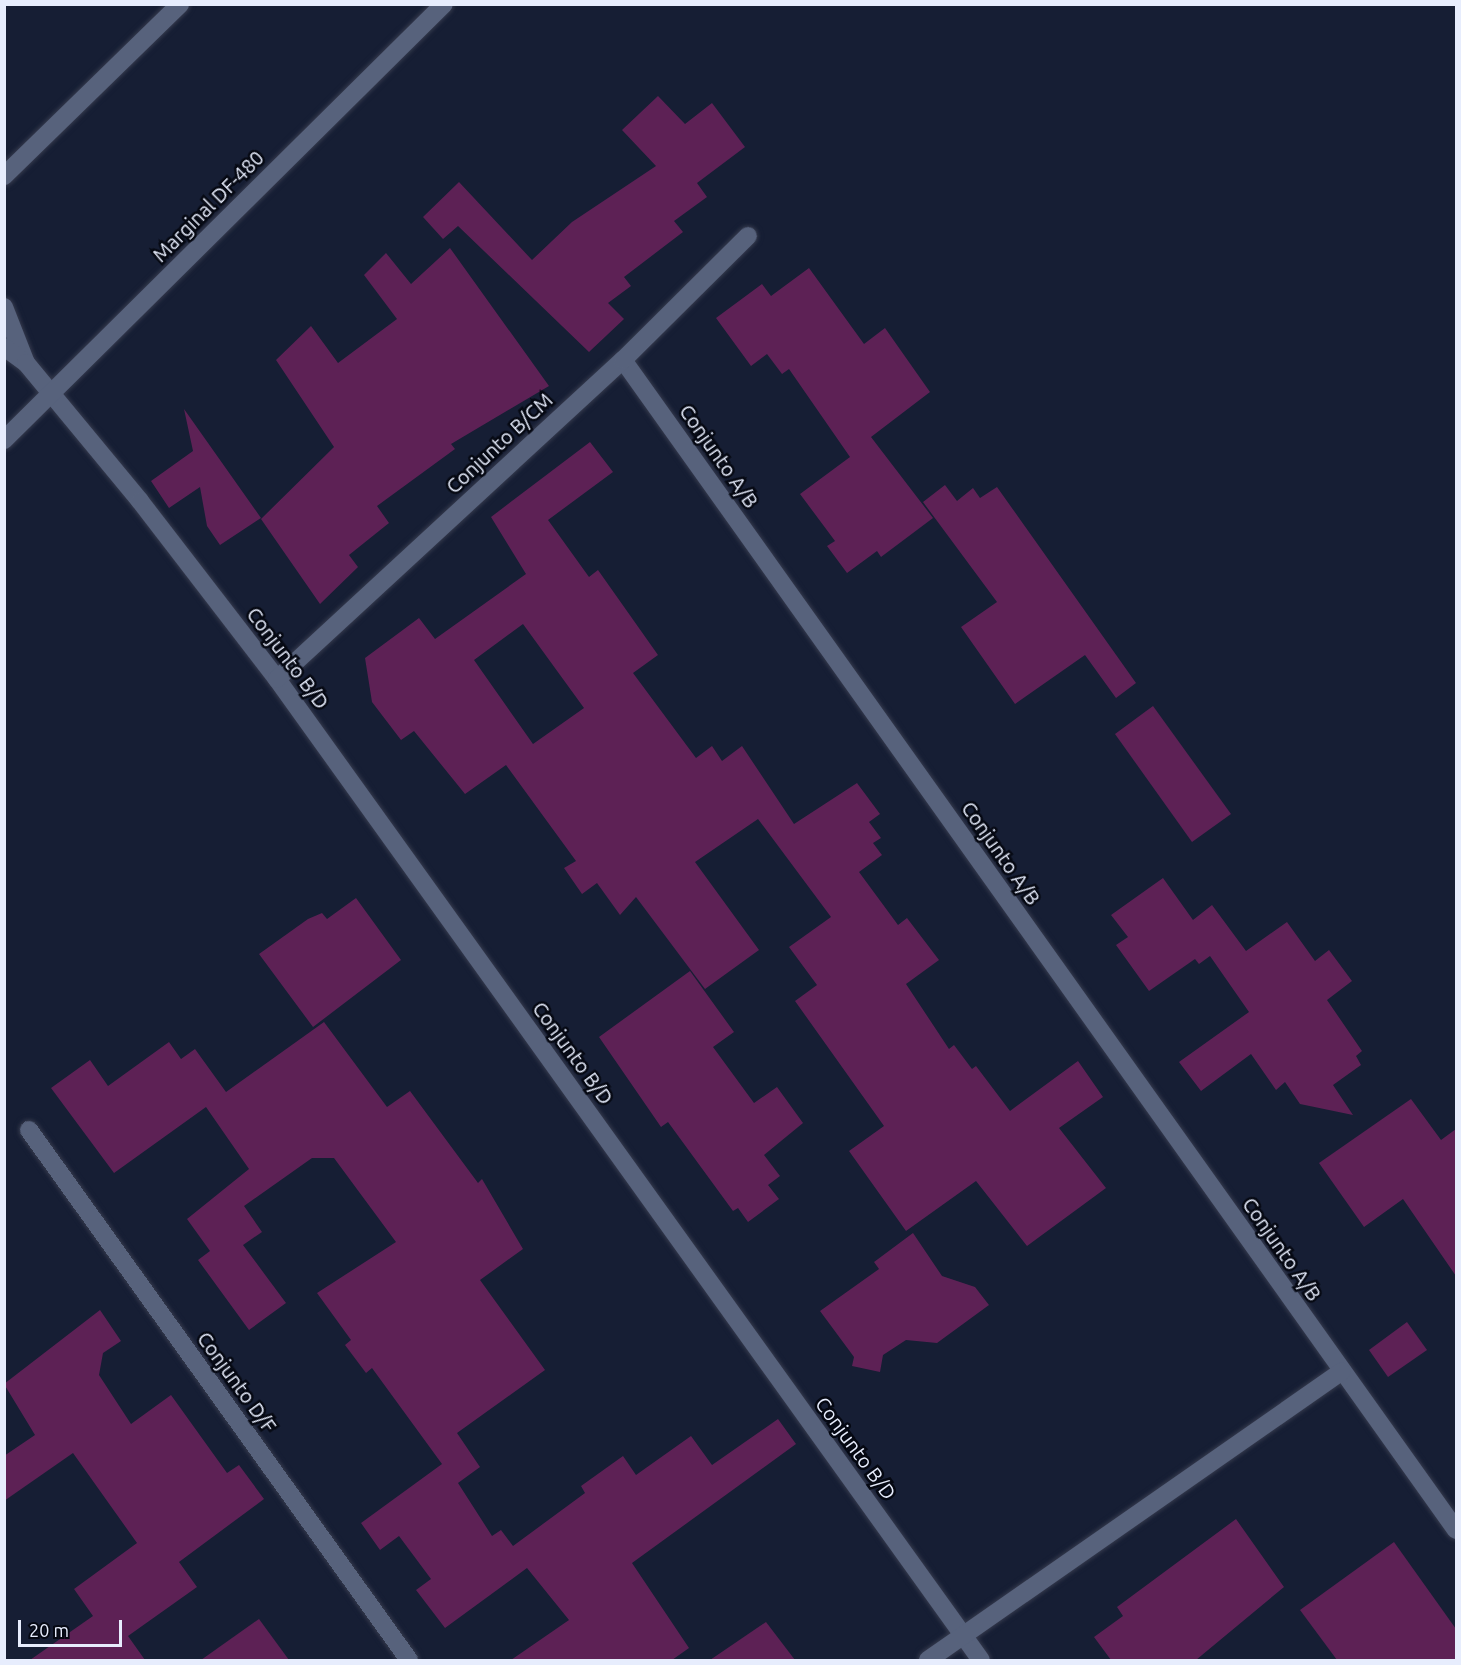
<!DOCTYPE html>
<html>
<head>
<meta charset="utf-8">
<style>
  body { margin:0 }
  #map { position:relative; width:1461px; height:1665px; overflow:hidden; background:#161e34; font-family:Ubuntu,sans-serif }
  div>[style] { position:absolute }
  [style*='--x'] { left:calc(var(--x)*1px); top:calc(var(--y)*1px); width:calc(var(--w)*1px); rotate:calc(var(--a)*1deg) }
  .building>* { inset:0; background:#5d2155 }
  .roads { filter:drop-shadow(0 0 2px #353a4d) drop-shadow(0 0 2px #353a4d) }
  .street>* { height:18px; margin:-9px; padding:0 9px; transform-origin:9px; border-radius:9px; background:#57627c }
  .secondary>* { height:18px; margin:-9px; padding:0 9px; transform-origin:9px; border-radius:9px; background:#57627c }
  span { translate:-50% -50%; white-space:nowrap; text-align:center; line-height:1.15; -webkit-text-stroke:5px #050812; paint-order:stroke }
  .street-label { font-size:20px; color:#e7edfd }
  .frame { position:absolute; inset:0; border:6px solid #e7edfd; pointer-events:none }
  .scale { position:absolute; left:18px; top:1620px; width:104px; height:27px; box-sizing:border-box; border:3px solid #e7edfd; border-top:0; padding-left:8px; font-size:18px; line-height:21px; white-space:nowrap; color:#e7edfd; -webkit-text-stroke:4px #050812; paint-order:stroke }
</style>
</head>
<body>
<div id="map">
  <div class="building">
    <div style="clip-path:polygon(658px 96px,685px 124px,712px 103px,745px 147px,697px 183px,707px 197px,674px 221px,683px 232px,624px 277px,631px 286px,608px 303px,624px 319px,589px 352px,458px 226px,443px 239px,423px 217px,459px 182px,532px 260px,572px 222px,656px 166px,622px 130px)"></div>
    <div style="clip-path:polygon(450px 248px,549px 386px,451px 444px,455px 449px,377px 506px,389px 523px,349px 555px,358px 567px,320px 604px,261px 519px,334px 447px,276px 360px,311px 326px,338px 363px,397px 319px,364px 275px,386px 253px,411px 284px)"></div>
    <div style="clip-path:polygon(809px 268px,864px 344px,885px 328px,930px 392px,871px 437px,933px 518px,881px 557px,877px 551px,847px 573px,827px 546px,835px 541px,800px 494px,850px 457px,789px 369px,782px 374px,767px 354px,751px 366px,716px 318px,762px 284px,771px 296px)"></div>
    <div style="clip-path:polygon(184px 409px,261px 518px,220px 545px,207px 526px,200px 487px,169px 508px,151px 481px,193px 451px)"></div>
    <div style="clip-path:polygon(evenodd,590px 442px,613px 472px,548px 520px,589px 577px,598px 570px,658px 655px,633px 673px,696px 758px,712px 746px,722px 761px,742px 746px,794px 824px,857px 783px,880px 814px,869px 822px,881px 838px,873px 843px,882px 855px,859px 872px,898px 925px,907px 918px,939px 960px,906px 984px,949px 1049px,954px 1045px,972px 1069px,976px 1066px,1010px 1111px,1078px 1061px,1103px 1097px,1059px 1128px,1106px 1188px,1027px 1246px,976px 1181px,906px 1231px,849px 1151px,884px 1126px,795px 1001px,817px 985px,789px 947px,831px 917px,758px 819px,695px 862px,759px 950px,705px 989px,636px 897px,620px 915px,597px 883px,582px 894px,564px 868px,576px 861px,506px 765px,465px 794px,414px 731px,401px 740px,372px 702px,365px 658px,419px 618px,435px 639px,526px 574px,491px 517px,590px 442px,523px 624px,584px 708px,533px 744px,474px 660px,523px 624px)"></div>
    <div style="clip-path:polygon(945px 485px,957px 501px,973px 488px,980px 498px,997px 487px,1136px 683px,1116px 698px,1085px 655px,1015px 704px,961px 627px,997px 602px,923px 502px)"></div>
    <div style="clip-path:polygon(1153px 706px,1231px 814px,1192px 842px,1115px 734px)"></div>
    <div style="clip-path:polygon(1163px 878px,1193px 920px,1212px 905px,1246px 951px,1287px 922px,1315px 961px,1329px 950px,1352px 981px,1327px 1000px,1362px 1051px,1356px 1056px,1361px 1065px,1333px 1085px,1353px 1115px,1300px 1104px,1285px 1082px,1276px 1090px,1251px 1054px,1201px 1091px,1179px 1062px,1249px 1012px,1210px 956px,1199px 964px,1195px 959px,1149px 991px,1116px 945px,1128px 937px,1111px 915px)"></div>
    <div style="clip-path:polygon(356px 898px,401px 960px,313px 1027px,259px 954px,308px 919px,322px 913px,327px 919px)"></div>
    <div style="clip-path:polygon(690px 971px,734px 1032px,713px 1047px,754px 1103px,777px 1087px,803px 1123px,764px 1155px,780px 1176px,768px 1185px,779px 1199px,748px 1222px,738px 1208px,733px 1211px,668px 1122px,661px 1127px,599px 1037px)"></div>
    <div style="clip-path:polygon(324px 1022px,387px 1107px,410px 1091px,478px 1183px,482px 1179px,523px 1249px,480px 1280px,545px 1370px,457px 1433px,480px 1467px,458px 1483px,492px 1536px,501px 1530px,513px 1546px,585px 1493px,581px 1486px,623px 1456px,636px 1475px,691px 1436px,712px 1465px,778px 1419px,796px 1444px,632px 1563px,689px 1648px,672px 1660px,511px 1660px,569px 1620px,527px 1568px,445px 1628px,416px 1590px,431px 1579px,399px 1536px,380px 1550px,361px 1523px,442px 1464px,372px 1368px,366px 1373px,345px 1345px,351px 1340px,317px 1293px,396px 1242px,334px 1158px,312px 1158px,244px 1206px,262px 1232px,243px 1245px,286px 1303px,249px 1330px,198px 1260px,210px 1251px,187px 1219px,249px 1169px,206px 1107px,114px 1173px,51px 1088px,90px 1060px,108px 1086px,169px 1042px,181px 1059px,195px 1049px,226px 1092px)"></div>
    <div style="clip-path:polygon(1411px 1099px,1441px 1140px,1456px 1129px,1456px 1276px,1403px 1199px,1364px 1227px,1319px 1163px)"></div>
    <div style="clip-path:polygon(913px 1233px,942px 1276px,975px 1287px,989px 1305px,937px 1343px,906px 1340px,883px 1355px,880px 1372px,852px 1366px,854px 1357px,820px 1311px,879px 1269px,874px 1262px)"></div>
    <div style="clip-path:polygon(100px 1310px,121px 1341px,103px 1353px,99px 1375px,131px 1424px,171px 1395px,227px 1473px,239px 1465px,264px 1499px,179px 1562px,197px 1587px,128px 1636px,145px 1660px,30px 1660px,93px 1616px,74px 1589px,137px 1543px,73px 1453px,4px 1501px,4px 1456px,35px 1435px,4px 1384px)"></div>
    <div style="clip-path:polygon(1407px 1322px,1427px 1350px,1388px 1377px,1369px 1350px)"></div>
    <div style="clip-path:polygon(1236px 1519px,1284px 1587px,1196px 1660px,1111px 1660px,1094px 1637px,1123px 1616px,1117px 1607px)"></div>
    <div style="clip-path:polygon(1394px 1542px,1456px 1629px,1456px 1660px,1337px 1660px,1300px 1610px)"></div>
    <div style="clip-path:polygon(259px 1619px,289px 1660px,201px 1660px)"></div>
    <div style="clip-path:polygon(766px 1622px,795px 1660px,710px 1660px)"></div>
  </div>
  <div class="roads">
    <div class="street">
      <div style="--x:4;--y:307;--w:60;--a:68.6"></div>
      <div style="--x:4;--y:347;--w:27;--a:36"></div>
      <div style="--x:26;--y:363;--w:179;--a:50.4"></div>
      <div style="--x:140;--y:501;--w:225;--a:52.4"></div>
      <div style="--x:277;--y:679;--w:1207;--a:54.34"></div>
      <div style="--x:623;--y:360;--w:1436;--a:54.55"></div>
      <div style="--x:277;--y:679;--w:471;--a:-42.7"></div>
      <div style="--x:623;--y:360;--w:176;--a:-44.8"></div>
      <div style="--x:29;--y:1130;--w:652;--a:54.36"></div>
      <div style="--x:928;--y:1660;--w:504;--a:-34.89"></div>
    </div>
    <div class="secondary">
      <div style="--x:4;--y:176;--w:246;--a:-44.3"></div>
      <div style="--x:4;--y:440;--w:619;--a:-44.74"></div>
    </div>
  </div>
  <div class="street-label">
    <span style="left:208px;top:206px;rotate:-45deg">Marginal DF-480</span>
    <span style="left:499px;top:443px;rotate:-43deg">Conjunto B/CM</span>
    <span style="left:719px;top:456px;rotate:55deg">Conjunto A/B</span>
    <span style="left:288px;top:658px;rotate:53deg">Conjunto B/D</span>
    <span style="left:1001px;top:853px;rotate:55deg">Conjunto A/B</span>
    <span style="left:573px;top:1053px;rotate:54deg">Conjunto B/D</span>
    <span style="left:1282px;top:1249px;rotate:55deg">Conjunto A/B</span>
    <span style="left:237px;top:1382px;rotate:54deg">Conjunto D/F</span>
    <span style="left:856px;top:1448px;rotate:54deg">Conjunto B/D</span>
  </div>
  <div class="frame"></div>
  <div class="scale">20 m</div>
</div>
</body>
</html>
